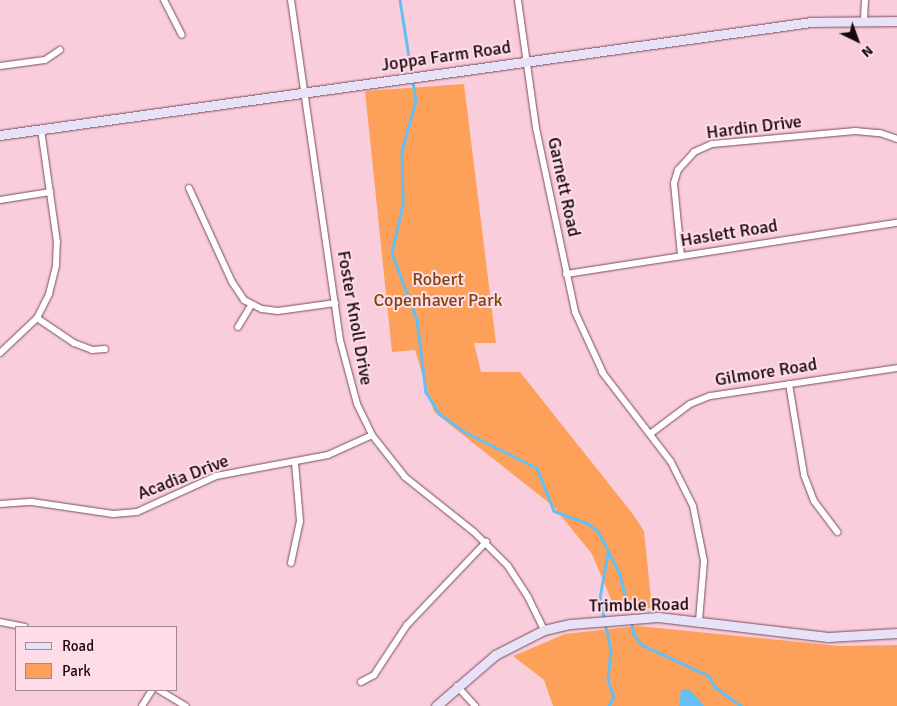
<!DOCTYPE html>
<html>
<head>
<meta charset="utf-8">
<style>
  body { margin:0 }
  #map { position:relative; width:897px; height:706px; overflow:hidden; background:#f9cddb; font-family:Signika,sans-serif }
  div>[style] { position:absolute }
  [style*='--x'] { left:calc(var(--x)*1px); top:calc(var(--y)*1px); width:calc(var(--w)*1px); rotate:calc(var(--a)*1deg) }
  .green>* { inset:0; background:#fda15a }
  .water>* { inset:0; background:#65bff4 }
  .stream>* { height:2.5px; margin:-1.25px; padding:0 1.25px; transform-origin:1.25px; border-radius:1.25px; background:#65bff4 }
  .roads { filter:drop-shadow(0 0 1px #7a4c5d) drop-shadow(0 0 1px #7a4c5d) }
  .street>* { height:6px; margin:-3px; padding:0 3px; transform-origin:3px; border-radius:3px; background:#fff }
  .secondary>* { height:9px; margin:-4.5px; padding:0 4.5px; transform-origin:4.5px; border-radius:4.5px; background:#e8e2f9 }
  span { translate:-50% -50%; white-space:nowrap; text-align:center; line-height:1.15; -webkit-text-stroke:4px #ffdde8; paint-order:stroke }
  .street-label { font-size:18px; color:#18070e }
  .park-label { font-size:18px; color:#81450d }
  .legend { position:absolute; left:15px; top:626px; width:162px; height:65px; box-sizing:border-box; background:#ffdde8; border:1px solid #a38791; margin:0; padding:6px 9px; list-style:none; font-size:15px; color:#18070e }
  .legend li { display:flex; align-items:center; gap:10px; height:25px }
  .legend b { width:25px; border:1px solid #a38791 }
  .north { position:absolute; left:832px; top:15px; width:50px; height:50px; -webkit-text-stroke:4px #ffdde8; paint-order:stroke; rotate:138deg; font-size:14px; font-weight:700; line-height:20px; text-align:center; color:#18070e }
  .north::after { content:''; display:block; margin:auto; width:18px; height:22px; background:#18070e; clip-path:polygon(50% 0,100% 100%,50% 72%,0 100%) }
</style>
</head>
<body>
<div id="map">
  <div class="green">
    <div style="clip-path:polygon(464px 84px,496px 343px,474px 343px,481px 372px,520px 372px,632px 513px,644px 531px,652px 608px,616px 611px,592px 554px,553px 506px,434px 412px,415px 350px,392px 352px,365px 91px)"></div>
    <div style="clip-path:polygon(638px 626px,839px 646px,897px 645px,897px 706px,553px 706px,544px 680px,513px 656px,565px 634px)"></div>
  </div>
  <div class="water">
    <div style="clip-path:polygon(688px 689px,696px 696px,704px 706px,679px 706px,681px 690px)"></div>
  </div>
  <div class="stream">
    <div style="--x:400;--y:0;--w:102;--a:81"></div>
    <div style="--x:416;--y:101;--w:52;--a:105.6"></div>
    <div style="--x:402;--y:151;--w:54;--a:88.9"></div>
    <div style="--x:403;--y:205;--w:49;--a:102.9"></div>
    <div style="--x:392;--y:253;--w:72;--a:69.5"></div>
    <div style="--x:417;--y:320;--w:73;--a:82.9"></div>
    <div style="--x:426;--y:392;--w:26;--a:58"></div>
    <div style="--x:440;--y:414;--w:31;--a:36"></div>
    <div style="--x:465;--y:432;--w:80;--a:26.6"></div>
    <div style="--x:537;--y:468;--w:46;--a:68.4"></div>
    <div style="--x:554;--y:511;--w:35;--a:20"></div>
    <div style="--x:587;--y:523;--w:14;--a:36"></div>
    <div style="--x:598;--y:531;--w:48;--a:62.9"></div>
    <div style="--x:620;--y:574;--w:35;--a:77"></div>
    <div style="--x:608;--y:554;--w:45;--a:100.3"></div>
    <div style="--x:600;--y:598;--w:53;--a:78.1"></div>
    <div style="--x:611;--y:650;--w:29;--a:96"></div>
    <div style="--x:608;--y:679;--w:19;--a:72"></div>
    <div style="--x:614;--y:697;--w:10;--a:119"></div>
    <div style="--x:632;--y:624;--w:11;--a:80"></div>
    <div style="--x:634;--y:635;--w:13;--a:51"></div>
    <div style="--x:642;--y:645;--w:74;--a:24.8"></div>
    <div style="--x:709;--y:676;--w:13;--a:61"></div>
    <div style="--x:715;--y:687;--w:32;--a:36"></div>
  </div>
  <div class="roads">
    <div class="street">
      <div style="--x:164;--y:0;--w:39;--a:63"></div>
      <div style="--x:291;--y:0;--w:344;--a:81.8"></div>
      <div style="--x:340;--y:340;--w:66;--a:75.1"></div>
      <div style="--x:357;--y:404;--w:34;--a:64"></div>
      <div style="--x:372;--y:435;--w:53;--a:51.8"></div>
      <div style="--x:405;--y:477;--w:88;--a:38.6"></div>
      <div style="--x:474;--y:532;--w:48;--a:45"></div>
      <div style="--x:508;--y:566;--w:37;--a:57"></div>
      <div style="--x:528;--y:597;--w:37;--a:64"></div>
      <div style="--x:518;--y:0;--w:129;--a:82"></div>
      <div style="--x:536;--y:128;--w:188;--a:78"></div>
      <div style="--x:575;--y:312;--w:67;--a:65.3"></div>
      <div style="--x:864;--y:19;--w:19;--a:-87"></div>
      <div style="--x:0;--y:66;--w:45;--a:-7.6"></div>
      <div style="--x:45;--y:60;--w:18;--a:-34"></div>
      <div style="--x:189;--y:188;--w:103;--a:65.4"></div>
      <div style="--x:232;--y:282;--w:22;--a:56"></div>
      <div style="--x:244;--y:300;--w:20;--a:27"></div>
      <div style="--x:262;--y:309;--w:16;--a:7"></div>
      <div style="--x:278;--y:311;--w:58;--a:-8"></div>
      <div style="--x:0;--y:200;--w:51;--a:-9.1"></div>
      <div style="--x:681;--y:255;--w:72;--a:-95.6"></div>
      <div style="--x:674;--y:183;--w:14;--a:-73"></div>
      <div style="--x:678;--y:170;--w:24;--a:-48"></div>
      <div style="--x:694;--y:152;--w:20;--a:-24"></div>
      <div style="--x:712;--y:144;--w:144;--a:-5.2"></div>
      <div style="--x:855;--y:131;--w:25;--a:5"></div>
      <div style="--x:880;--y:133;--w:18;--a:19"></div>
      <div style="--x:566;--y:274;--w:335;--a:-8.8"></div>
      <div style="--x:37;--y:318;--w:45;--a:34"></div>
      <div style="--x:74;--y:343;--w:19;--a:21"></div>
      <div style="--x:92;--y:350;--w:13;--a:-4"></div>
      <div style="--x:238;--y:327;--w:26;--a:-59"></div>
      <div style="--x:0;--y:353;--w:51;--a:-43.4"></div>
      <div style="--x:37;--y:318;--w:27;--a:-63"></div>
      <div style="--x:49;--y:294;--w:30;--a:-76"></div>
      <div style="--x:56;--y:265;--w:23;--a:-88"></div>
      <div style="--x:57;--y:242;--w:114;--a:-98.1"></div>
      <div style="--x:602;--y:372;--w:113;--a:52.5"></div>
      <div style="--x:671;--y:462;--w:49;--a:63.4"></div>
      <div style="--x:693;--y:506;--w:56;--a:78.7"></div>
      <div style="--x:704;--y:561;--w:59;--a:94.8"></div>
      <div style="--x:789;--y:384;--w:92;--a:80.6"></div>
      <div style="--x:804;--y:475;--w:28;--a:69"></div>
      <div style="--x:814;--y:501;--w:39;--a:53"></div>
      <div style="--x:650;--y:434;--w:50;--a:-36.9"></div>
      <div style="--x:690;--y:404;--w:22;--a:-22"></div>
      <div style="--x:710;--y:396;--w:189;--a:-8.5"></div>
      <div style="--x:0;--y:504;--w:32;--a:-4"></div>
      <div style="--x:32;--y:502;--w:82;--a:8.4"></div>
      <div style="--x:113;--y:514;--w:24;--a:-5"></div>
      <div style="--x:137;--y:512;--w:87;--a:-24.5"></div>
      <div style="--x:216;--y:476;--w:114;--a:-10.6"></div>
      <div style="--x:328;--y:455;--w:48;--a:-24.4"></div>
      <div style="--x:291;--y:563;--w:43;--a:-77.9"></div>
      <div style="--x:300;--y:521;--w:58;--a:-94.9"></div>
      <div style="--x:0;--y:622;--w:25;--a:11"></div>
      <div style="--x:361;--y:682;--w:15;--a:-28"></div>
      <div style="--x:374;--y:675;--w:60;--a:-56.6"></div>
      <div style="--x:407;--y:625;--w:115;--a:-46.4"></div>
      <div style="--x:457;--y:686;--w:27;--a:48"></div>
      <div style="--x:159;--y:690;--w:31;--a:31"></div>
      <div style="--x:142;--y:706;--w:19;--a:-58"></div>
    </div>
    <div class="secondary">
      <div style="--x:0;--y:135;--w:819;--a:-7.93"></div>
      <div style="--x:811;--y:22;--w:86;--a:-0.7"></div>
      <div style="--x:436;--y:706;--w:78;--a:-40.8"></div>
      <div style="--x:495;--y:655;--w:55;--a:-27"></div>
      <div style="--x:544;--y:630;--w:28;--a:-13"></div>
      <div style="--x:571;--y:624;--w:87;--a:-4.6"></div>
      <div style="--x:658;--y:617;--w:171;--a:6.7"></div>
      <div style="--x:828;--y:637;--w:69;--a:-3.3"></div>
    </div>
  </div>
  <div class="street-label">
    <span style="left:446px;top:56px;rotate:-8deg">Joppa Farm Road</span>
    <span style="left:754px;top:127px;rotate:-7deg">Hardin Drive</span>
    <span style="left:564px;top:187px;rotate:78deg">Garnett Road</span>
    <span style="left:729px;top:233px;rotate:-9deg">Haslett Road</span>
    <span style="left:355px;top:318px;rotate:80deg">Foster Knoll Drive</span>
    <span style="left:766px;top:372px;rotate:-9deg">Gilmore Road</span>
    <span style="left:183px;top:477px;rotate:-21deg">Acadia Drive</span>
    <span style="left:639px;top:605px;rotate:-1deg">Trimble Road</span>
  </div>
  <div class="park-label">
    <span style="left:438px;top:290px">Robert<br>Copenhaver Park</span>
  </div>
  <ul class="legend">
  <li><b style="height:6px;background:#e8e2f9"></b>Road</li>
  <li><b style="height:14px;background:#fda15a"></b>Park</li>
  </ul>
  <div class="north">N</div>
</div>
</body>
</html>
